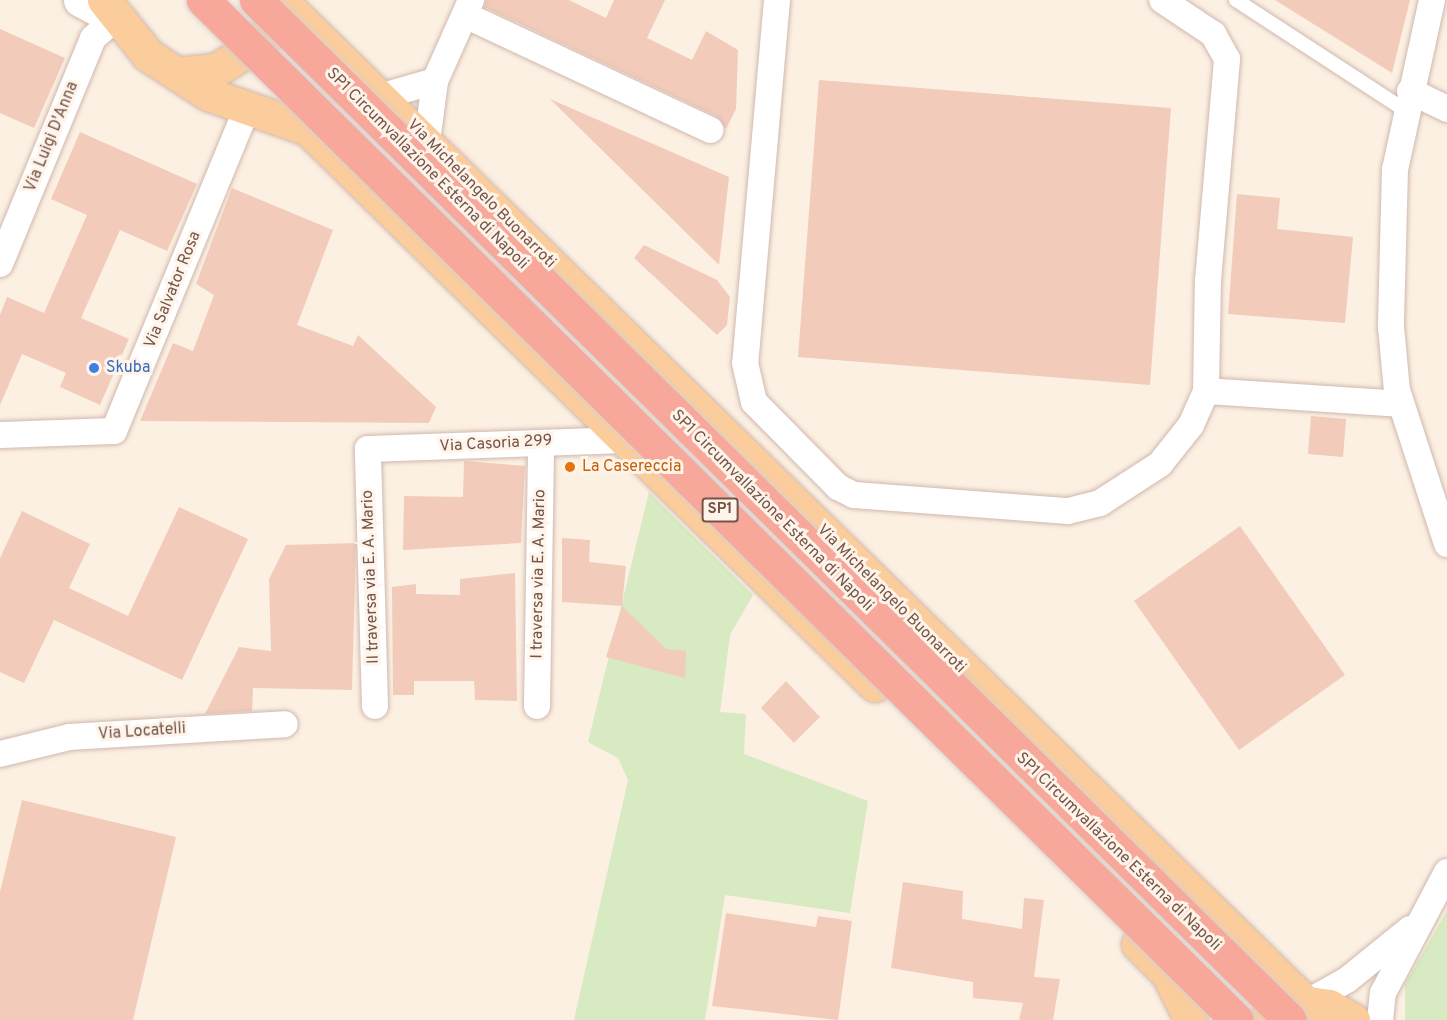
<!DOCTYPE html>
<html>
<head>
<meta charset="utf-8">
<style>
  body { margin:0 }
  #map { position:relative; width:1447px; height:1020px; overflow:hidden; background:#fcf0e3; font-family:Overpass,sans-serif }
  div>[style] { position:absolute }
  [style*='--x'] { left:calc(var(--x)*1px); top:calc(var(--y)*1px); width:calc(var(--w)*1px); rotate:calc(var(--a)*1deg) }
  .green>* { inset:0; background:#d7eac2 }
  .building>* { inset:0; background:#f2cbbb }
  .roads { filter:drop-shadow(0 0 2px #d0b8ad) drop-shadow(0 0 2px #d0b8ad) }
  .lane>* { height:14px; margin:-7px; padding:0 7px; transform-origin:7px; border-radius:7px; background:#fff }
  .street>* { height:26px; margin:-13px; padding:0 13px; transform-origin:13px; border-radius:13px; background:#fff }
  .secondary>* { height:33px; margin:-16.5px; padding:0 16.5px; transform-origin:16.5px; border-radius:16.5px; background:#fff }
  .primary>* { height:33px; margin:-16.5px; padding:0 16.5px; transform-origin:16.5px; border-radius:16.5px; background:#fbcd9c }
  .bridges { filter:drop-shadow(0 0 2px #d8cfcc) drop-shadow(0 0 2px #d8cfcc) }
  .highway-bridge>* { height:33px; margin:-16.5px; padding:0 16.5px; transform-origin:16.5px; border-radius:16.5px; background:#f7a89a }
  .dots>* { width:16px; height:16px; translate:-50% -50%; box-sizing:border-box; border:3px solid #fff4ea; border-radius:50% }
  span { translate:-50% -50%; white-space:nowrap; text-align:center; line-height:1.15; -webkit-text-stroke:6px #fff4ea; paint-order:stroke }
  .shield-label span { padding:2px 4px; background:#fff4ea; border:2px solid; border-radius:4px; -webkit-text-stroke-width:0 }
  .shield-label { font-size:15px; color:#745449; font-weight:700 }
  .street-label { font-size:16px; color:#745449 }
  .shop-label { font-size:16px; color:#366cbe }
  .left { translate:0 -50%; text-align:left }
  .food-label { font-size:16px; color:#c56008 }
</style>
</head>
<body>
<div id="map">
  <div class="green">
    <div style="clip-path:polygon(649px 492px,753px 595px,730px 635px,720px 712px,746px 714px,744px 754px,868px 801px,850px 913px,725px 895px,705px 1020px,574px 1020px,628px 780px,618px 758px,588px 742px)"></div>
    <div style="clip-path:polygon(1447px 911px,1447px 1020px,1405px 1020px,1405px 984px)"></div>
  </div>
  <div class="building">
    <div style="clip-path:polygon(486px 0,569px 0,606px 18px,614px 0,665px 0,647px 38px,692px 60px,706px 31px,738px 50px,736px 109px,726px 129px,716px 116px,484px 7px)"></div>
    <div style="clip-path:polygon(1275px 0,1410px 0,1392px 73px)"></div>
    <div style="clip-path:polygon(0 29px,65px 58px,34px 128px,0 113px)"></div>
    <div style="clip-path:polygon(819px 80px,1171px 108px,1150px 385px,798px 357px)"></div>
    <div style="clip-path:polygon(550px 99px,729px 177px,719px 265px)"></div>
    <div style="clip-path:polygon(80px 132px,197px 184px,167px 251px,120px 230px,81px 318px,129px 339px,100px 405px,60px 387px,66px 373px,22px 354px,0 405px,0 315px,7px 297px,44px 313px,87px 215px,51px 199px)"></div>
    <div style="clip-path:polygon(232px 188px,333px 230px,297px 325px,353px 346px,358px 335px,436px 407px,429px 423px,140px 421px,173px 343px,193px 351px,214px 295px,196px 284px)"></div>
    <div style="clip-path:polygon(1237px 194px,1280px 198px,1277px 229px,1353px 237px,1345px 323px,1228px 314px)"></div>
    <div style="clip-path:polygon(644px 245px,717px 280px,730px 297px,727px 325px,717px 335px,634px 258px)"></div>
    <div style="clip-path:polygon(1311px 416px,1346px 419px,1343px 457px,1308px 454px)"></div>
    <div style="clip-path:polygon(464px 461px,525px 466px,521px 543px,403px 550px,404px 496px,463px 497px)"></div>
    <div style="clip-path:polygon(179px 507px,248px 539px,182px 680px,54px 620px,24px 683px,0 672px,0 558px,22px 511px,90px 544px,69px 588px,128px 616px)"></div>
    <div style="clip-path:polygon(1240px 526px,1345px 675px,1239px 750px,1134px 601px)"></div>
    <div style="clip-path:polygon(562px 538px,590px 540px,589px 562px,626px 566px,622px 606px,562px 602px)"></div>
    <div style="clip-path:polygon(356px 543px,352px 690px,253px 688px,252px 711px,205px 714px,239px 647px,271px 651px,269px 579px,286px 545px)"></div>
    <div style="clip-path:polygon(515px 573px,517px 701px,475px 700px,474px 681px,414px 681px,414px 695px,393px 695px,392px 587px,416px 584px,416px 594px,460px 595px,460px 579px)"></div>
    <div style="clip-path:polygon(622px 606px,666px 649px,686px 651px,685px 678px,606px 657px)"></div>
    <div style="clip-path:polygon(786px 681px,820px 717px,794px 743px,761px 708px)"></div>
    <div style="clip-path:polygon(22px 800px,176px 837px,133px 1020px,0 1020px,0 892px)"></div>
    <div style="clip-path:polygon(903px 882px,963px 891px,962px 919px,1022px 929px,1024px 898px,1044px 900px,1034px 977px,1060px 979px,1053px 1020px,1019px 1020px,1023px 1003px,973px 998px,973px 982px,891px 968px)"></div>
    <div style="clip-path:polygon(726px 913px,816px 927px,818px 916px,852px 921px,838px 1020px,712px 1006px)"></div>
  </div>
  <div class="roads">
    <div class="lane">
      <div style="--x:1236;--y:0;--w:203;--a:33.1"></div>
    </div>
    <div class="street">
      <div style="--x:777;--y:0;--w:364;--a:95"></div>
      <div style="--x:745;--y:363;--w:40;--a:77"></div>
      <div style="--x:754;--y:402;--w:120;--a:45.3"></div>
      <div style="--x:838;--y:487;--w:18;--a:27"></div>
      <div style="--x:854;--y:495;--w:215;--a:4.3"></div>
      <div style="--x:1068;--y:511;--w:33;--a:-14"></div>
      <div style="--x:1100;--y:503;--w:72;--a:-33"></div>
      <div style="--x:1160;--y:464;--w:50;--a:-51.5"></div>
      <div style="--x:1191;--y:425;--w:37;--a:-66"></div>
      <div style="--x:1206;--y:391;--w:110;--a:-89"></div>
      <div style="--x:1208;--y:281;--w:223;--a:-85.1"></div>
      <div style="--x:1227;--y:59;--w:29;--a:-119"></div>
      <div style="--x:1213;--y:34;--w:61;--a:-146.3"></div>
      <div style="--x:1432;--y:0;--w:173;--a:102.3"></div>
      <div style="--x:1395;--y:169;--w:158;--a:91.5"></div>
      <div style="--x:1391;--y:327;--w:63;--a:84.6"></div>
      <div style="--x:1397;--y:390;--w:162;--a:72"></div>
      <div style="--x:465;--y:15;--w:271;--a:25.1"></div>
      <div style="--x:1410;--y:91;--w:41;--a:25.9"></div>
      <div style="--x:383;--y:96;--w:54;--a:-16.1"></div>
      <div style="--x:427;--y:142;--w:62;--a:-82.5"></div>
      <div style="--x:435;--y:81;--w:89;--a:-66"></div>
      <div style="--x:0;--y:264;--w:244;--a:-67.6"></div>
      <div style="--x:93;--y:38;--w:29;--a:-41"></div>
      <div style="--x:1206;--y:391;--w:195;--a:3.8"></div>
      <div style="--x:0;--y:435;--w:114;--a:-2"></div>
      <div style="--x:114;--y:431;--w:348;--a:-67.6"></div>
      <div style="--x:375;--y:706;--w:257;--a:-91.6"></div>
      <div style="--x:368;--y:449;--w:257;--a:-2"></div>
      <div style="--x:537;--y:706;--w:263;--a:-89.1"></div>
      <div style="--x:0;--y:754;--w:71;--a:-13.8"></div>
      <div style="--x:69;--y:737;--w:216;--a:-3.4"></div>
      <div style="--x:1306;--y:1003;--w:47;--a:-29.3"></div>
      <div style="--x:1347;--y:980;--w:81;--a:-39"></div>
      <div style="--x:1380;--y:1020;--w:27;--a:-84"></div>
      <div style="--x:1383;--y:993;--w:137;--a:-62.1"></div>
    </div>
    <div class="secondary">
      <div style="--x:80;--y:0;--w:40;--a:28"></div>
    </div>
    <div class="primary">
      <div style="--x:104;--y:0;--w:70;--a:51.3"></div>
      <div style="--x:148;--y:55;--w:72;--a:33"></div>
      <div style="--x:208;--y:94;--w:106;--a:19.3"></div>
      <div style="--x:308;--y:129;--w:794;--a:44.44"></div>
      <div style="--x:280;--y:0;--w:1435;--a:44.35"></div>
      <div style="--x:177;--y:74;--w:39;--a:-6"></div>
      <div style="--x:216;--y:70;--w:54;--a:-32.2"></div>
      <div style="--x:262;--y:41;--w:17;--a:-57"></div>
      <div style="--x:271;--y:27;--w:27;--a:-92"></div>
      <div style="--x:1138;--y:944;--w:42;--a:45"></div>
      <div style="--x:1168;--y:974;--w:51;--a:63.4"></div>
      <div style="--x:1266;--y:1020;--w:43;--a:-23"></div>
      <div style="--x:1306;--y:1003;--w:23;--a:7"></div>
      <div style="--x:1329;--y:1006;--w:28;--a:30"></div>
    </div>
  </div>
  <div class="bridges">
    <div class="highway-bridge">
      <div style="--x:203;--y:0;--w:1452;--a:44.61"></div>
      <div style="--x:256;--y:0;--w:1452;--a:44.61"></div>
    </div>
  </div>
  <div class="dots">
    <div style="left:94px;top:368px;background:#3f7fe0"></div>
    <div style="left:570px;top:467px;background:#e8710a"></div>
  </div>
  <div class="shield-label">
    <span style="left:720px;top:510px">SP1</span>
  </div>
  <div class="street-label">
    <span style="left:52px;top:137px;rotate:-68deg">Via Luigi D'Anna</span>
    <span style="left:427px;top:169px;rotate:45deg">SP1 Circumvallazione Esterna di Napoli</span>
    <span style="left:481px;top:194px;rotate:45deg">Via Michelangelo Buonarroti</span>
    <span style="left:173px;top:290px;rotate:-68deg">Via Salvator Rosa</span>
    <span style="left:496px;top:444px;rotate:-3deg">Via Casoria 299</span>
    <span style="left:772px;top:511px;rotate:45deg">SP1 Circumvallazione Esterna di Napoli</span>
    <span style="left:539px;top:574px;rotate:-89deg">I traversa via E. A. Mario</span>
    <span style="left:371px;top:577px;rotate:-92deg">II traversa via E. A. Mario</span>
    <span style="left:891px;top:599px;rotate:45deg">Via Michelangelo Buonarroti</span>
    <span style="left:142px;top:732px;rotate:-4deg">Via Locatelli</span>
    <span style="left:1118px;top:852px;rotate:44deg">SP1 Circumvallazione Esterna di Napoli</span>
  </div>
  <div class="shop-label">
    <span class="left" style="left:106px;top:368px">Skuba</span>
  </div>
  <div class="food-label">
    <span class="left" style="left:582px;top:467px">La Casereccia</span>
  </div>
</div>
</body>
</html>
